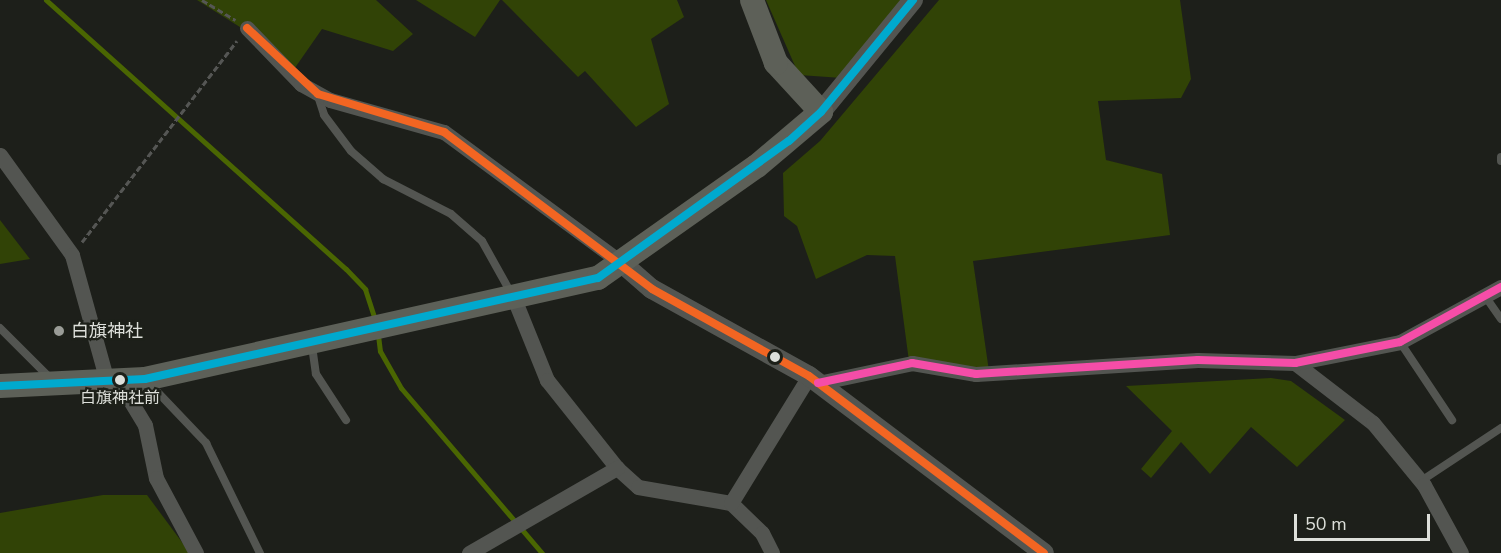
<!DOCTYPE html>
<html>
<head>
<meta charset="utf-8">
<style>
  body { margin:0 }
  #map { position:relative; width:1501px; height:553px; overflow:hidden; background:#1d1f1a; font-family:"Nunito Sans","Noto Sans JP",sans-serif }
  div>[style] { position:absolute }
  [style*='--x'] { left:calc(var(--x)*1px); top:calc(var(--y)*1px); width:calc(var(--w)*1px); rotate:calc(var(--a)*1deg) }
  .green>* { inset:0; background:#314306 }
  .stream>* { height:5px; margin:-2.5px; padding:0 2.5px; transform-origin:2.5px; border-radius:2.5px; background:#4a6602 }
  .path>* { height:3px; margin-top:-1.5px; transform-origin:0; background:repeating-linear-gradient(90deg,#555654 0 6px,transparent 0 9px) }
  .service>* { height:8px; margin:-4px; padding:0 4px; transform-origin:4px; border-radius:4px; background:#535551 }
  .minor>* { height:15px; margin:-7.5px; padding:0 7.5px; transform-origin:7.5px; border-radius:7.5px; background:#535551 }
  .tertiary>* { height:20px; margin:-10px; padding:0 10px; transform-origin:10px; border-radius:10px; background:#535551 }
  .primary>* { height:24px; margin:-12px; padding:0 12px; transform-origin:12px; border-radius:12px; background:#5d6058 }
  .bus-1>* { height:8px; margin:-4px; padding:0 4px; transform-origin:4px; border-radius:4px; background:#f26522 }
  .bus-2>* { height:8px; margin:-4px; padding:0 4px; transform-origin:4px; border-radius:4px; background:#f54da8 }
  .bus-3>* { height:8px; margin:-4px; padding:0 4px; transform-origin:4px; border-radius:4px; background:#00a9ce }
  .dots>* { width:16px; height:16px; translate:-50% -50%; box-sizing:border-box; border:3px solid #1d2019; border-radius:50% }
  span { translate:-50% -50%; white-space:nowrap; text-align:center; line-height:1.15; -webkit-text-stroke:4.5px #1d2019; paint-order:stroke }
  .bus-label { font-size:16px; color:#dddfda }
  .poi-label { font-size:18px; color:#dddfda }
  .left { translate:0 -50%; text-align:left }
  .scale { position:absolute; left:1294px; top:514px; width:136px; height:27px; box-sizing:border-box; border:3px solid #dddfda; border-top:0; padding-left:8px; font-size:18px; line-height:21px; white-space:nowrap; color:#dddfda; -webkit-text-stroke:4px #1d2019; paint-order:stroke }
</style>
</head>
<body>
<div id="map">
  <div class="green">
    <div style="clip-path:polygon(197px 0,376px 0,413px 34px,393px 51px,322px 29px,290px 75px,251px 34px)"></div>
    <div style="clip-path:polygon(416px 0,500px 0,475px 37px)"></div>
    <div style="clip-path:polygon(502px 0,677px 0,684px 17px,651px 39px,669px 104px,636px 127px,585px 71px,578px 77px)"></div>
    <div style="clip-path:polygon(766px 0,908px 0,842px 78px,799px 75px)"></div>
    <div style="clip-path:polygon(939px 0,1180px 0,1191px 79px,1181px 98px,1098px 101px,1106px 160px,1162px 174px,1170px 235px,973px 261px,990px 378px,910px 369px,895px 256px,867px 255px,816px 279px,797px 226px,784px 216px,783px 173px,820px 141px)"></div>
    <div style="clip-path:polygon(0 220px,30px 259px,0 264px)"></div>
    <div style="clip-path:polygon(1271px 378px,1291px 381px,1345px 420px,1297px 467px,1251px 427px,1210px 474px,1181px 442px,1151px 478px,1141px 469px,1172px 431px,1126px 386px)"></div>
    <div style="clip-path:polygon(103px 495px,147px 495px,190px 553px,0 553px,0 513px)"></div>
  </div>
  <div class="stream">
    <div style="--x:46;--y:0;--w:403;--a:41.9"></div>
    <div style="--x:346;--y:269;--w:28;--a:46"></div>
    <div style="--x:365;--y:289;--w:36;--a:72"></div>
    <div style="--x:378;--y:335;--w:16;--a:83"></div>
    <div style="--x:380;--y:351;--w:43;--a:60.4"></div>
    <div style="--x:401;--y:388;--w:217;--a:49.5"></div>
  </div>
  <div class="path">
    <div style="--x:202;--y:0;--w:39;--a:31"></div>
    <div style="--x:82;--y:242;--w:254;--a:-52.4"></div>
  </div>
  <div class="service">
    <div style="--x:318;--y:96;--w:20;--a:72"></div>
    <div style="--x:324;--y:115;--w:45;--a:53.1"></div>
    <div style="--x:351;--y:151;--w:43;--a:41.2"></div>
    <div style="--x:383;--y:179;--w:76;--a:27.2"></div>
    <div style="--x:451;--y:214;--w:41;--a:41.1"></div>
    <div style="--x:482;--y:241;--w:60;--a:60.9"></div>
    <div style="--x:1501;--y:157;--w:4;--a:90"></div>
    <div style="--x:1485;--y:296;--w:28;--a:55"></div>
    <div style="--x:0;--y:328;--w:72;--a:45"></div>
    <div style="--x:1400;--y:342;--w:94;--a:56.3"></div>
    <div style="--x:312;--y:346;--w:28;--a:82"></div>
    <div style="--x:316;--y:374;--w:55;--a:56.9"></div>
    <div style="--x:147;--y:381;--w:86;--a:46.4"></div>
    <div style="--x:206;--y:443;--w:123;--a:63.9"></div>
    <div style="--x:1421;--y:481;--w:96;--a:-33.5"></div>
  </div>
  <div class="minor">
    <div style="--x:247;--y:28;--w:78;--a:46"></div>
    <div style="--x:301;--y:84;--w:33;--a:29"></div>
    <div style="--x:330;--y:100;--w:118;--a:15.7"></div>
    <div style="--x:444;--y:132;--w:222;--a:36.4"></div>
    <div style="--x:0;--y:155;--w:123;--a:54.2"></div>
    <div style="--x:72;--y:255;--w:135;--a:74.5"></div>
    <div style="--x:513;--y:296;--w:91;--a:68"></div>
    <div style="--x:547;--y:380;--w:112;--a:51.5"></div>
    <div style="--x:617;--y:468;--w:28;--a:42"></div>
    <div style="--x:638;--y:487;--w:94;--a:9.8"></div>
    <div style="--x:731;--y:503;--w:43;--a:44.1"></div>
    <div style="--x:762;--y:533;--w:22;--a:63"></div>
    <div style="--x:1295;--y:363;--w:98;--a:37.6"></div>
    <div style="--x:1373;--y:423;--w:80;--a:50.6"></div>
    <div style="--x:1424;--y:485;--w:77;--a:61.4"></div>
    <div style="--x:119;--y:382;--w:50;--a:58.8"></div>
    <div style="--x:145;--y:425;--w:54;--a:78.3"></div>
    <div style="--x:156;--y:478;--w:85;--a:61.9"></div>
    <div style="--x:818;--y:383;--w:96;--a:-12"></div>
    <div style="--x:912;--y:363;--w:65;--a:9.8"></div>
    <div style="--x:976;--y:374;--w:222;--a:-3.6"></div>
    <div style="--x:1198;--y:360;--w:97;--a:1.8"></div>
    <div style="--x:1295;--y:363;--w:107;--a:-11.3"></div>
    <div style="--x:1400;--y:342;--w:115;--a:-28.6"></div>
    <div style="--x:731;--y:503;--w:149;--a:-58.4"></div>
    <div style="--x:469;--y:553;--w:171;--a:-29.9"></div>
  </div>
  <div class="tertiary">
    <div style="--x:821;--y:112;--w:145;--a:-50.6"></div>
    <div style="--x:623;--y:264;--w:38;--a:41"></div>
    <div style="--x:652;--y:289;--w:179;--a:29"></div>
    <div style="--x:809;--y:376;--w:294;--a:37"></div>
  </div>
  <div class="primary">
    <div style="--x:0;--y:386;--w:145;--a:-2.8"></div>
    <div style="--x:145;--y:379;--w:464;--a:-12.6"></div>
    <div style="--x:598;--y:278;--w:194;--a:-35.2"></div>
    <div style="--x:757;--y:166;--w:84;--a:-40.2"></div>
    <div style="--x:821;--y:112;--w:67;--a:-132.6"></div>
    <div style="--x:776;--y:63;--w:67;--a:-110.9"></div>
  </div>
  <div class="bus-1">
    <div style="--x:247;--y:28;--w:97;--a:42.9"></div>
    <div style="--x:318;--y:94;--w:132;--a:16.8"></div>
    <div style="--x:444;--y:132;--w:261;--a:37"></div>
    <div style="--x:652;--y:289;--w:179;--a:29"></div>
    <div style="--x:809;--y:376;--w:294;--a:37"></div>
  </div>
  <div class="bus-2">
    <div style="--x:818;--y:383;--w:96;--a:-12"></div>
    <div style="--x:912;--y:363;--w:65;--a:9.8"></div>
    <div style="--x:976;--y:374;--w:222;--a:-3.6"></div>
    <div style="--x:1198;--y:360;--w:97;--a:1.8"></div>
    <div style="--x:1295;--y:363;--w:107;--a:-11.3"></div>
    <div style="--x:1400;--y:342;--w:115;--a:-28.6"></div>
  </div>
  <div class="bus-3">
    <div style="--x:0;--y:386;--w:145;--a:-2.8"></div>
    <div style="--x:145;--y:379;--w:464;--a:-12.6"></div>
    <div style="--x:598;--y:278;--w:235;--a:-35.7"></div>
    <div style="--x:789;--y:141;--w:43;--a:-42.2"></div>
    <div style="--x:821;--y:112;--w:145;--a:-50.6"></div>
  </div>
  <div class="dots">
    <div style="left:59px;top:331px;background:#9a9c97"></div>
    <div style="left:775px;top:357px;background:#dddfda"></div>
    <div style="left:120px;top:380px;background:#dddfda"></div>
  </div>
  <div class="bus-label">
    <span style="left:120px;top:398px">白旗神社前</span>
  </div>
  <div class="poi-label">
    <span class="left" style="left:71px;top:331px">白旗神社</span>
  </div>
  <div class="scale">50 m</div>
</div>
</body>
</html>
